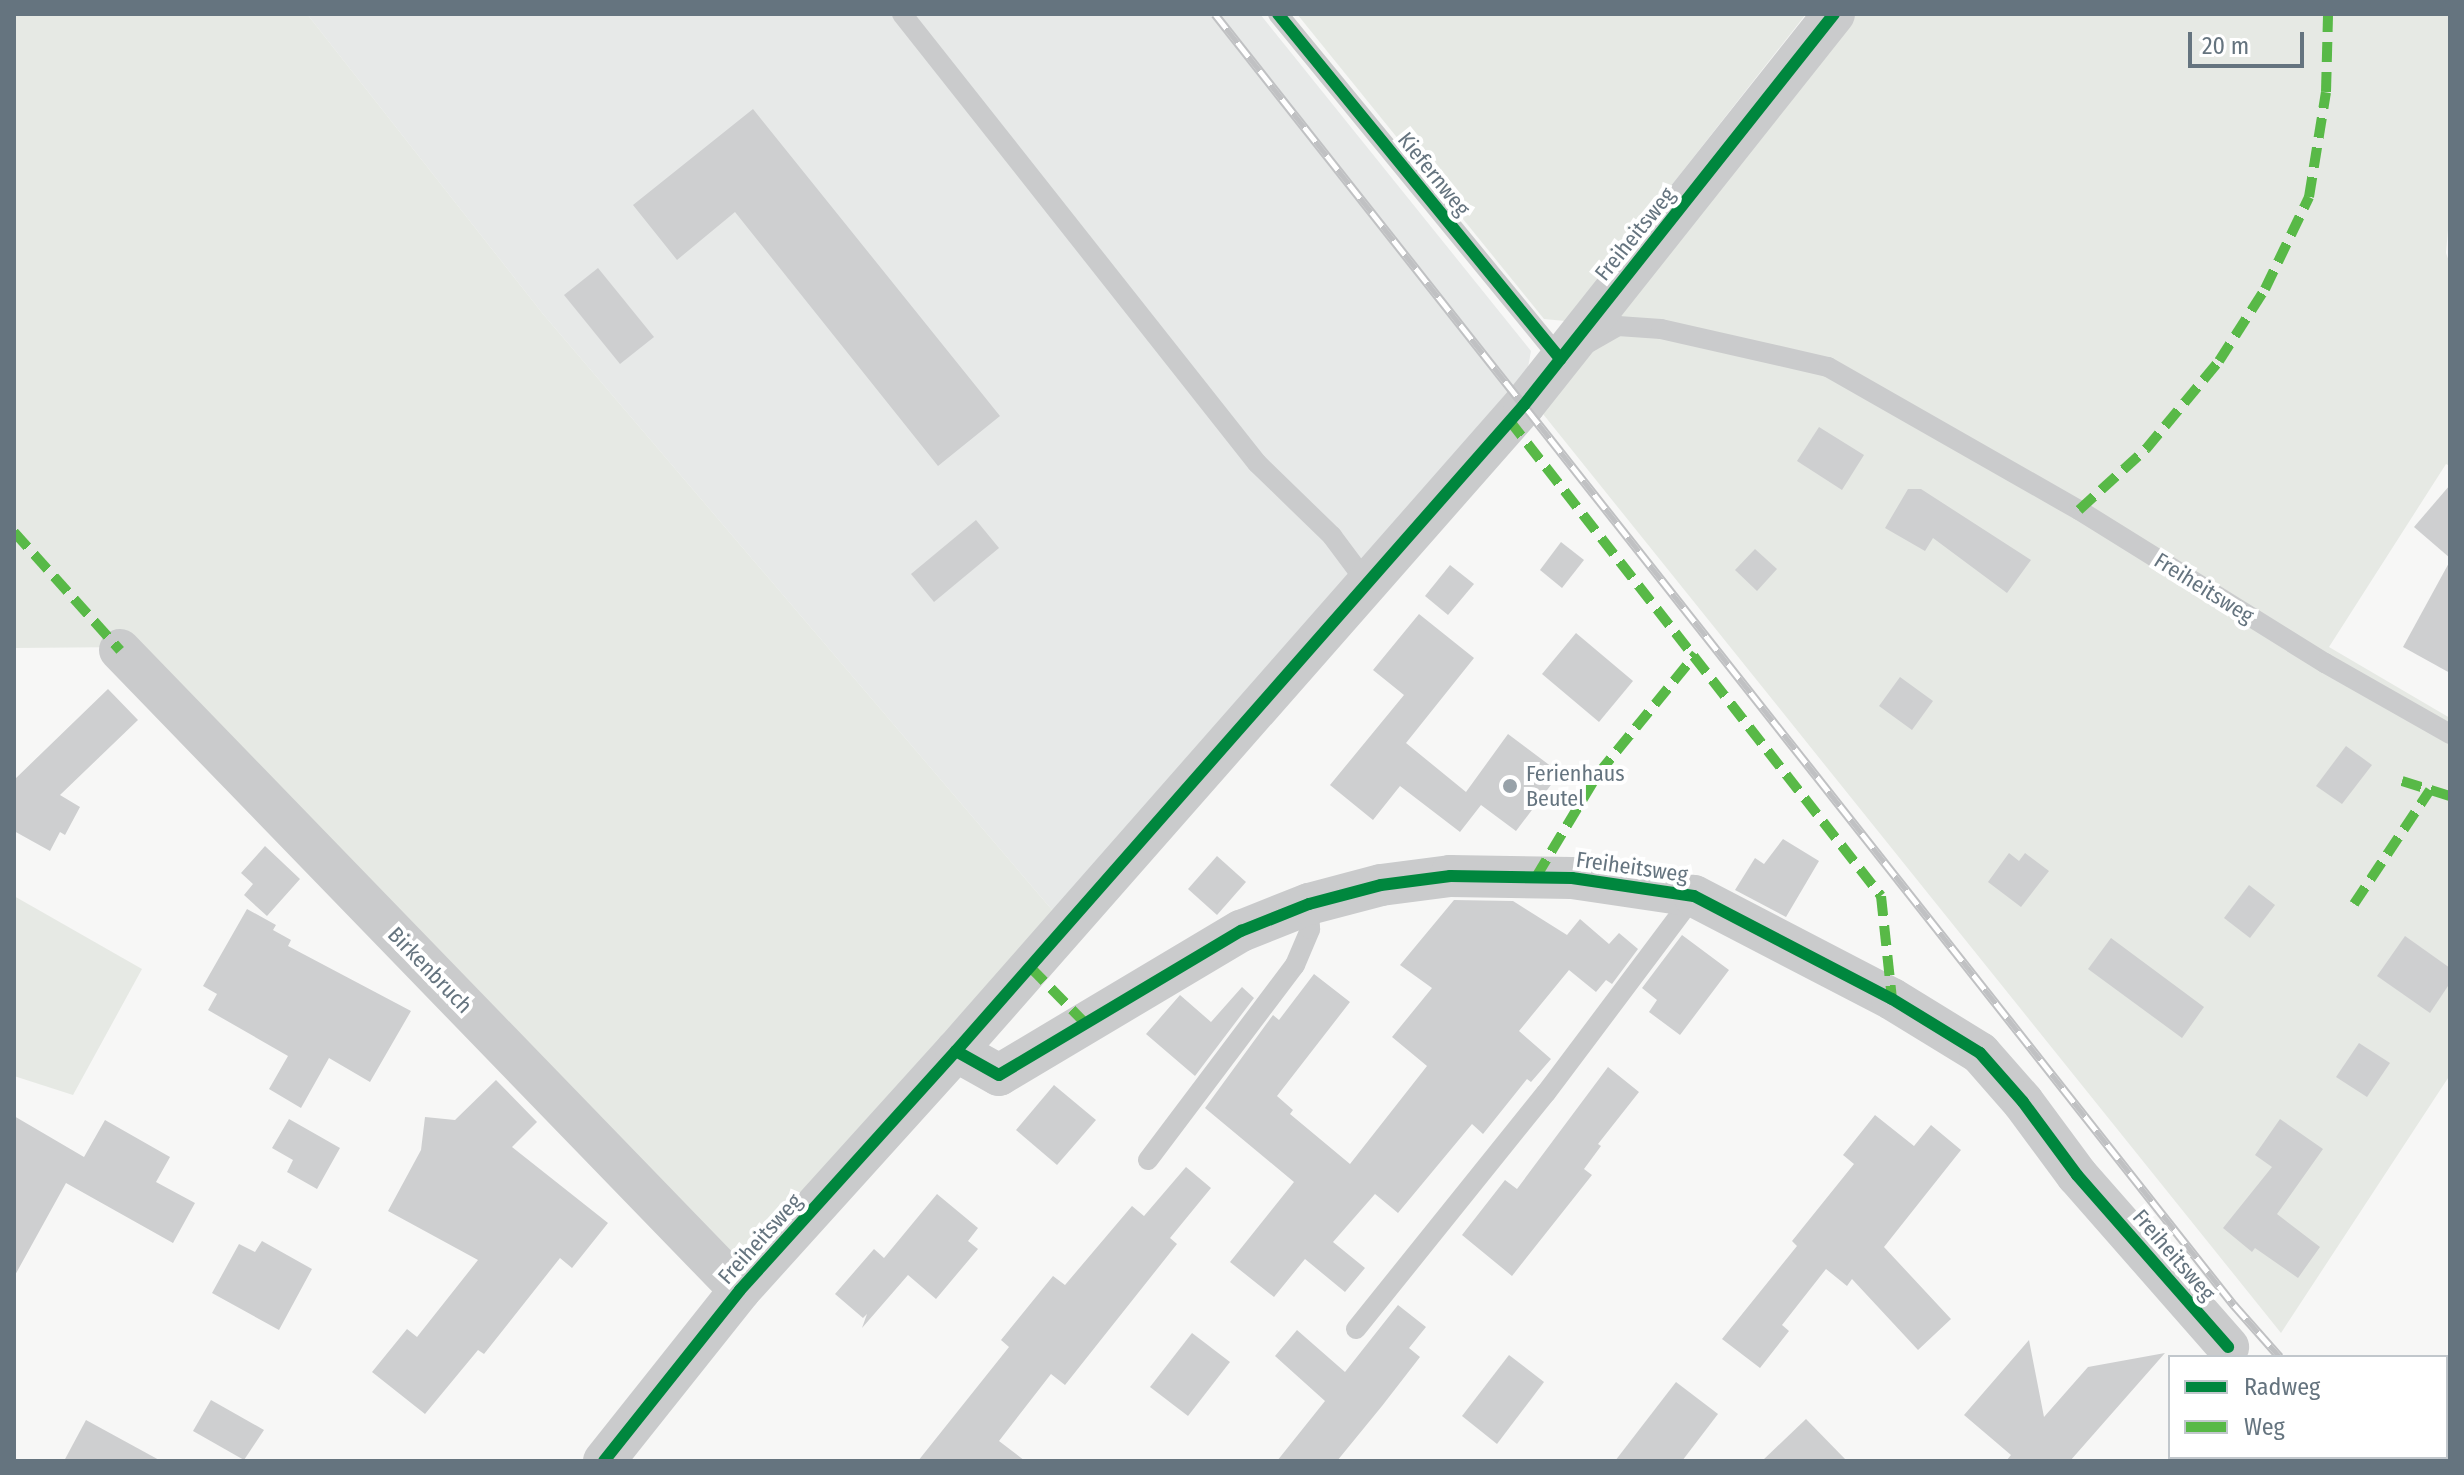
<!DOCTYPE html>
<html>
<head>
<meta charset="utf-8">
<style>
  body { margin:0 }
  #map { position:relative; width:2464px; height:1475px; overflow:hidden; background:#f7f7f6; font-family:"Fira Sans Condensed",sans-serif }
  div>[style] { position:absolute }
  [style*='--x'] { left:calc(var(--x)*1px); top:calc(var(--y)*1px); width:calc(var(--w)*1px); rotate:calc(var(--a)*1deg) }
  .built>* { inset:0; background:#e7e9e8 }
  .green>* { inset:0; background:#e6e9e4 }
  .building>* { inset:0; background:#cecfd0 }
  .service>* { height:20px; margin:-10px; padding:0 10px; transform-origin:10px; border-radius:10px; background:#cacbcc }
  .minor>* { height:42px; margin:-21px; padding:0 21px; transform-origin:21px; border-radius:21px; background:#cacbcc }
  .rail>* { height:9px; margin-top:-4.5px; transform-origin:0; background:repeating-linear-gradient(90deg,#fff 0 18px,#c0c1c3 0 36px); box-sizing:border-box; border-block:2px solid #c0c1c3 }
  .quiet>* { height:10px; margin-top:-5px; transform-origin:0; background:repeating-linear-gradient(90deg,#58b947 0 20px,transparent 0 30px) }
  .cycleway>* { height:12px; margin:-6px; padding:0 6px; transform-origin:6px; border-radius:6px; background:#00873e }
  .dots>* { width:22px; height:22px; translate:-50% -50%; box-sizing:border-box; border:4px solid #fff; border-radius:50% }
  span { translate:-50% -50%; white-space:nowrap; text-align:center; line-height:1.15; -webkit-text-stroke:8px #fff; paint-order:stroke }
  .street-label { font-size:22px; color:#65747f }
  .poi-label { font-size:22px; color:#65747f }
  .left { translate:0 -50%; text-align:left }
  .frame { position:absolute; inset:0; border:16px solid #65747f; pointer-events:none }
  .legend { position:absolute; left:2168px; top:1355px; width:280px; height:104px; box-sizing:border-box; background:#fff; border:2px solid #c1c7cc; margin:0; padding:10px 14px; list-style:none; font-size:24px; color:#65747f }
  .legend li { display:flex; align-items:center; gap:16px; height:40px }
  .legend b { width:40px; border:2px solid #c1c7cc }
  .scale { position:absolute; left:2188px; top:32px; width:116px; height:36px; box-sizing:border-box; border:4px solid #65747f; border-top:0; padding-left:10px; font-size:24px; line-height:28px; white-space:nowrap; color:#65747f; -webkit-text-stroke:6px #fff; paint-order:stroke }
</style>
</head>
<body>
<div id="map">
  <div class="built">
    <div style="clip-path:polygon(307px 14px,1260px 14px,1531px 351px,1527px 373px,1053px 911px,543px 314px)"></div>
  </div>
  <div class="green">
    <div style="clip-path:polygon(14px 14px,307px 14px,543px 314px,1053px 911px,737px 1268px,131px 647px,14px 648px)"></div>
    <div style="clip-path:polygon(1297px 14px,1806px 14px,1565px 321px,1544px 319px)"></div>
    <div style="clip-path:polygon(1854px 14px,2450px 14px,2450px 207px,2446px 253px,2450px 264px,2450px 466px,2446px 464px,2329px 647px,2450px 718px,2450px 1075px,2281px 1333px,1539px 409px)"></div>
    <div style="clip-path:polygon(14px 896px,142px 969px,73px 1095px,14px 1076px)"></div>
  </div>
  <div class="building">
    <div style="clip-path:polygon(753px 109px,1000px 416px,938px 466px,735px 212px,677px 260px,633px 205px)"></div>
    <div style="clip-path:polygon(598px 268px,654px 337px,620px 364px,564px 295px)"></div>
    <div style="clip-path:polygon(1819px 427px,1864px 455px,1842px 490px,1797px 461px)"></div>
    <div style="clip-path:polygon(2450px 485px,2450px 558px,2414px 527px)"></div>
    <div style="clip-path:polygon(1908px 489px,1921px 489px,2031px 560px,2007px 593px,1933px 538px,1925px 551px,1885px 528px)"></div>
    <div style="clip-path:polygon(976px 520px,999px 548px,934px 602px,911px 574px)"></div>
    <div style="clip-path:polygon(1561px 542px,1584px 560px,1562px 588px,1540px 570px)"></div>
    <div style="clip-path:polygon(1755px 549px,1777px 569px,1757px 591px,1735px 570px)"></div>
    <div style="clip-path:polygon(2450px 561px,2450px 673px,2403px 647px)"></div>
    <div style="clip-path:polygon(1450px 565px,1474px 584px,1448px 615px,1425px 596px)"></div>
    <div style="clip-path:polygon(1419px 614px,1474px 658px,1406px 743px,1466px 792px,1508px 734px,1560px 773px,1516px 831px,1481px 805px,1460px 832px,1400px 786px,1373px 820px,1330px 785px,1404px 695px,1373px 670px)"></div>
    <div style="clip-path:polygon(1576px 633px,1633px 681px,1599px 722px,1542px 674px)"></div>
    <div style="clip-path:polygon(1900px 677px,1933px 701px,1912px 730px,1879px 706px)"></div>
    <div style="clip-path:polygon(108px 689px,138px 720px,60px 795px,80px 807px,65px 835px,60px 832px,50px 851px,14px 831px,14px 780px)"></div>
    <div style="clip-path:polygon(2346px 746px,2372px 765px,2342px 804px,2316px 786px)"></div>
    <div style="clip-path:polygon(1783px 839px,1819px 861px,1786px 917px,1735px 890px,1755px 858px,1764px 864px)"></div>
    <div style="clip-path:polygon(265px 846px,300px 879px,267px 916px,244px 895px,253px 884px,241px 873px)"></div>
    <div style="clip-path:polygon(2009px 853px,2019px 861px,2025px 853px,2049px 871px,2021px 907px,1988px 882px)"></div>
    <div style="clip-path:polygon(1217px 856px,1246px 882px,1217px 915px,1188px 889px)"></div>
    <div style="clip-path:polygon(2249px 885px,2275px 905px,2250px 938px,2224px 918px)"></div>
    <div style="clip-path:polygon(1454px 900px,1513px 901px,1567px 935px,1580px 919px,1609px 944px,1619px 933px,1638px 949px,1612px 984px,1606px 980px,1596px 992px,1569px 970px,1519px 1031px,1551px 1059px,1531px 1082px,1527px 1079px,1483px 1134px,1472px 1124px,1398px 1213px,1375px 1194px,1333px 1242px,1365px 1268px,1345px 1292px,1305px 1259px,1274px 1297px,1230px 1262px,1294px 1182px,1205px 1108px,1273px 1015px,1279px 1020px,1314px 974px,1350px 1002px,1277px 1096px,1293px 1110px,1290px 1114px,1350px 1164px,1427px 1066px,1392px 1037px,1432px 988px,1400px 965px)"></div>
    <div style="clip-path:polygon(247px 909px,276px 925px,273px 930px,291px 940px,288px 946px,411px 1011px,370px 1082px,329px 1058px,301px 1108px,269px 1089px,288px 1056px,208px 1010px,217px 994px,203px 986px)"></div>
    <div style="clip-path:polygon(1682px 935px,1729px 970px,1680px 1035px,1649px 1012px,1657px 1000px,1642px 988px)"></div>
    <div style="clip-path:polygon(2405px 936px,2450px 968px,2450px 983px,2430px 1013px,2377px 976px)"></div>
    <div style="clip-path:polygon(2111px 938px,2204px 1007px,2182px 1038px,2088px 969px)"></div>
    <div style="clip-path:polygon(1242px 987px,1254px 998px,1195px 1076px,1146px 1034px,1180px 995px,1211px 1022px)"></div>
    <div style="clip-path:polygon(2359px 1043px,2390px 1063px,2367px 1097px,2336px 1077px)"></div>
    <div style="clip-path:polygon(1608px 1067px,1639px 1092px,1598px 1144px,1601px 1146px,1584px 1169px,1592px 1175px,1512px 1276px,1462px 1235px,1505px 1180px,1517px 1189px)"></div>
    <div style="clip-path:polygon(496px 1080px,537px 1122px,512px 1147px,608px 1223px,572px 1268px,560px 1258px,484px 1354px,478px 1350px,425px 1414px,372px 1372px,407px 1329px,417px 1337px,478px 1260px,388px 1211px,421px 1150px,425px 1117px,455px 1120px)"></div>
    <div style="clip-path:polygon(1054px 1085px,1096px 1120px,1057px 1165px,1016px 1130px)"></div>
    <div style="clip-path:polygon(1875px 1115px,1914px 1146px,1931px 1125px,1961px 1150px,1884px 1247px,1951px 1319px,1918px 1350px,1852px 1279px,1847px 1286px,1826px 1269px,1782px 1325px,1789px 1331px,1760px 1368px,1722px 1339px,1797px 1246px,1792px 1241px,1854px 1164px,1843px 1155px)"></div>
    <div style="clip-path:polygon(14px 1116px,84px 1157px,105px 1120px,170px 1157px,156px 1182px,195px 1203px,173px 1243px,66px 1183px,14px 1277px)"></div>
    <div style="clip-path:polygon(289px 1119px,340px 1148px,317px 1189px,287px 1172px,293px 1160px,272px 1148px)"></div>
    <div style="clip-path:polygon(2280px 1119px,2323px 1149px,2277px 1214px,2320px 1247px,2298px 1278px,2255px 1248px,2252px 1252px,2223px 1228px,2272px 1167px,2255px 1155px)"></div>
    <div style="clip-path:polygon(1186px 1167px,1211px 1188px,1170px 1238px,1177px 1244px,1065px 1385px,1051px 1374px,999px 1441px,1025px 1461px,918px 1461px,1009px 1347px,1001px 1340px,1053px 1276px,1065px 1285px,1132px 1206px,1144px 1216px)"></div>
    <div style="clip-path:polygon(937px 1194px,978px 1228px,968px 1241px,978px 1249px,936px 1299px,908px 1275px,862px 1328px,867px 1314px,863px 1318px,835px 1294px,874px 1249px,884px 1258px)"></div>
    <div style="clip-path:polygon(262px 1241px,312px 1269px,279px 1330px,212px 1293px,239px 1244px,255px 1252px)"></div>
    <div style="clip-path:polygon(1398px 1305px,1426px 1327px,1409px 1348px,1420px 1357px,1382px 1406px,1337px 1461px,1277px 1461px,1325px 1401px,1275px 1356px,1297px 1330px,1345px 1372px)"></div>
    <div style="clip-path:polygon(1192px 1333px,1230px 1362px,1188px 1416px,1150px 1387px)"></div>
    <div style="clip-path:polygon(2029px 1340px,2044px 1417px,2088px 1367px,2165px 1353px,2070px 1461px,2006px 1461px,2011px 1455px,1964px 1415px)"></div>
    <div style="clip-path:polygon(1509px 1355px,1544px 1382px,1497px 1444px,1462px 1416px)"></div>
    <div style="clip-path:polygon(1676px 1382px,1718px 1414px,1682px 1461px,1615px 1461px)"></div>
    <div style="clip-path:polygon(211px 1400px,264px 1430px,244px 1460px,193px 1431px)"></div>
    <div style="clip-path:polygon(1806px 1419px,1847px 1461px,1762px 1461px)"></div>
    <div style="clip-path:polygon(86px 1420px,161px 1461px,64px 1461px)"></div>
  </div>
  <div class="service">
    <div style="--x:902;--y:14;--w:572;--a:51.67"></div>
    <div style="--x:1257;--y:463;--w:105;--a:44.2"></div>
    <div style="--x:1332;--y:536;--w:59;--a:53.3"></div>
    <div style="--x:1278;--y:14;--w:446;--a:50.7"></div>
    <div style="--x:1560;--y:359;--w:67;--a:-29.6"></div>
    <div style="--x:1618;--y:326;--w:43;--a:4"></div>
    <div style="--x:1661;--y:329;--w:171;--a:12.8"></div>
    <div style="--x:1828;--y:367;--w:289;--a:29.7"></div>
    <div style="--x:2079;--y:510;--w:290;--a:31.9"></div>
    <div style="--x:2325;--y:663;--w:144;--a:29.6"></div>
    <div style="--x:1148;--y:1160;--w:244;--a:-53"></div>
    <div style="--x:1295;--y:965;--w:39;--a:-67"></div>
    <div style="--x:1310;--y:929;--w:25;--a:-92"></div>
    <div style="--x:1356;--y:1329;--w:303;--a:-51.2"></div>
    <div style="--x:1546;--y:1093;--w:246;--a:-53.1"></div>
  </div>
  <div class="minor">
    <div style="--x:120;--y:650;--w:891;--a:45.91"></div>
    <div style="--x:956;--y:1051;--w:49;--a:29.2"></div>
    <div style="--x:999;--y:1075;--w:282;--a:-30.8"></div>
    <div style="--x:1241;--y:931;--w:73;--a:-21.7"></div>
    <div style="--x:1309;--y:904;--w:74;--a:-14.8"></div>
    <div style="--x:1381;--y:885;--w:70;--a:-7.4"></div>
    <div style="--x:1450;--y:876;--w:122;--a:0.9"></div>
    <div style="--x:1572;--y:878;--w:123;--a:8.4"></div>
    <div style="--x:1694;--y:896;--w:223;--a:27.5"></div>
    <div style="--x:1892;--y:999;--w:103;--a:31.5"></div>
    <div style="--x:1980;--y:1053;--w:65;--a:48.7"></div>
    <div style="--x:2023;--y:1102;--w:91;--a:53.5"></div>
    <div style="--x:2077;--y:1175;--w:229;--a:48.7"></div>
    <div style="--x:604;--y:1461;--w:218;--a:-51.5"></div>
    <div style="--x:740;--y:1290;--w:322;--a:-47.9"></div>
    <div style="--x:956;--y:1051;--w:860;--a:-48.68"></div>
    <div style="--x:1524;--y:405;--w:499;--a:-51.6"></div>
  </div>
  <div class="rail">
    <div style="--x:1215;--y:14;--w:1645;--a:51.72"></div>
    <div style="--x:2234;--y:1305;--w:69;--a:48.5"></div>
    <div style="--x:2369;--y:1457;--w:5;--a:53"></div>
  </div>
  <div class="quiet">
    <div style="--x:1509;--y:420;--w:604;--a:51.99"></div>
    <div style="--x:1881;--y:896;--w:104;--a:83.9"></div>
    <div style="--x:2079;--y:510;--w:91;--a:-42.3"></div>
    <div style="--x:2146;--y:449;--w:114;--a:-50.3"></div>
    <div style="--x:2219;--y:361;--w:85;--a:-57.4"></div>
    <div style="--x:2265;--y:289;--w:102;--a:-64.4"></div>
    <div style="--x:2309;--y:197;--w:106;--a:-80.8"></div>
    <div style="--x:2326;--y:92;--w:78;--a:-88.5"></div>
    <div style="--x:14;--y:532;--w:159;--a:48.1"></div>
    <div style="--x:2402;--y:781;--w:50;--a:17.4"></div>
    <div style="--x:1536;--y:877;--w:120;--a:-59"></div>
    <div style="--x:1598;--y:774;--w:155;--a:-50.8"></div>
    <div style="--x:2354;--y:904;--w:137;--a:-56.3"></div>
    <div style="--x:1030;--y:967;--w:80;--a:45.5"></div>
    <div style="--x:2342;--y:1457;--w:6;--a:45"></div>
  </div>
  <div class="cycleway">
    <div style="--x:1278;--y:14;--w:446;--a:50.7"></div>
    <div style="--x:956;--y:1051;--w:49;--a:29.2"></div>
    <div style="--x:999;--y:1075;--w:282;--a:-30.8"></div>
    <div style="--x:1241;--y:931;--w:73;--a:-21.7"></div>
    <div style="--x:1309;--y:904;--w:74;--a:-14.8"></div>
    <div style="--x:1381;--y:885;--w:70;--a:-7.4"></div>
    <div style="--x:1450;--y:876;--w:122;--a:0.9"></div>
    <div style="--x:1572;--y:878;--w:123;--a:8.4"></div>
    <div style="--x:1694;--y:896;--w:223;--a:27.5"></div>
    <div style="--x:1892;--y:999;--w:103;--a:31.5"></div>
    <div style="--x:1980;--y:1053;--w:65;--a:48.7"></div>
    <div style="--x:2023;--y:1102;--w:91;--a:53.5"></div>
    <div style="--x:2077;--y:1175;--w:229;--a:48.7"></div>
    <div style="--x:604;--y:1461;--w:218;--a:-51.5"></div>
    <div style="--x:740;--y:1290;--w:322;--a:-47.9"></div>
    <div style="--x:956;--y:1051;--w:860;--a:-48.68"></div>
    <div style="--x:1524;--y:405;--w:499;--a:-51.6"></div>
  </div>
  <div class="dots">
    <div style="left:1510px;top:786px;background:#98a2a9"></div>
  </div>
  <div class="street-label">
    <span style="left:1434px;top:174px;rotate:51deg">Kiefernweg</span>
    <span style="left:1635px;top:234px;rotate:-51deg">Freiheitsweg</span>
    <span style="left:2204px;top:588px;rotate:32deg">Freiheitsweg</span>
    <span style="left:1632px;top:867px;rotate:8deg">Freiheitsweg</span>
    <span style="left:430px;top:970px;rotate:46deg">Birkenbruch</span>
    <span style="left:760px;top:1239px;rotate:-48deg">Freiheitsweg</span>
    <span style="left:2174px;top:1255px;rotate:49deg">Freiheitsweg</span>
  </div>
  <div class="poi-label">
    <span class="left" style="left:1526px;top:786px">Ferienhaus<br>Beutel</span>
  </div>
  <div class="frame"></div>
  <ul class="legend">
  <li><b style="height:10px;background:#00873e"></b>Radweg</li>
  <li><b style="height:10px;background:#58b947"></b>Weg</li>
  </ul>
  <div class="scale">20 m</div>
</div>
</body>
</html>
